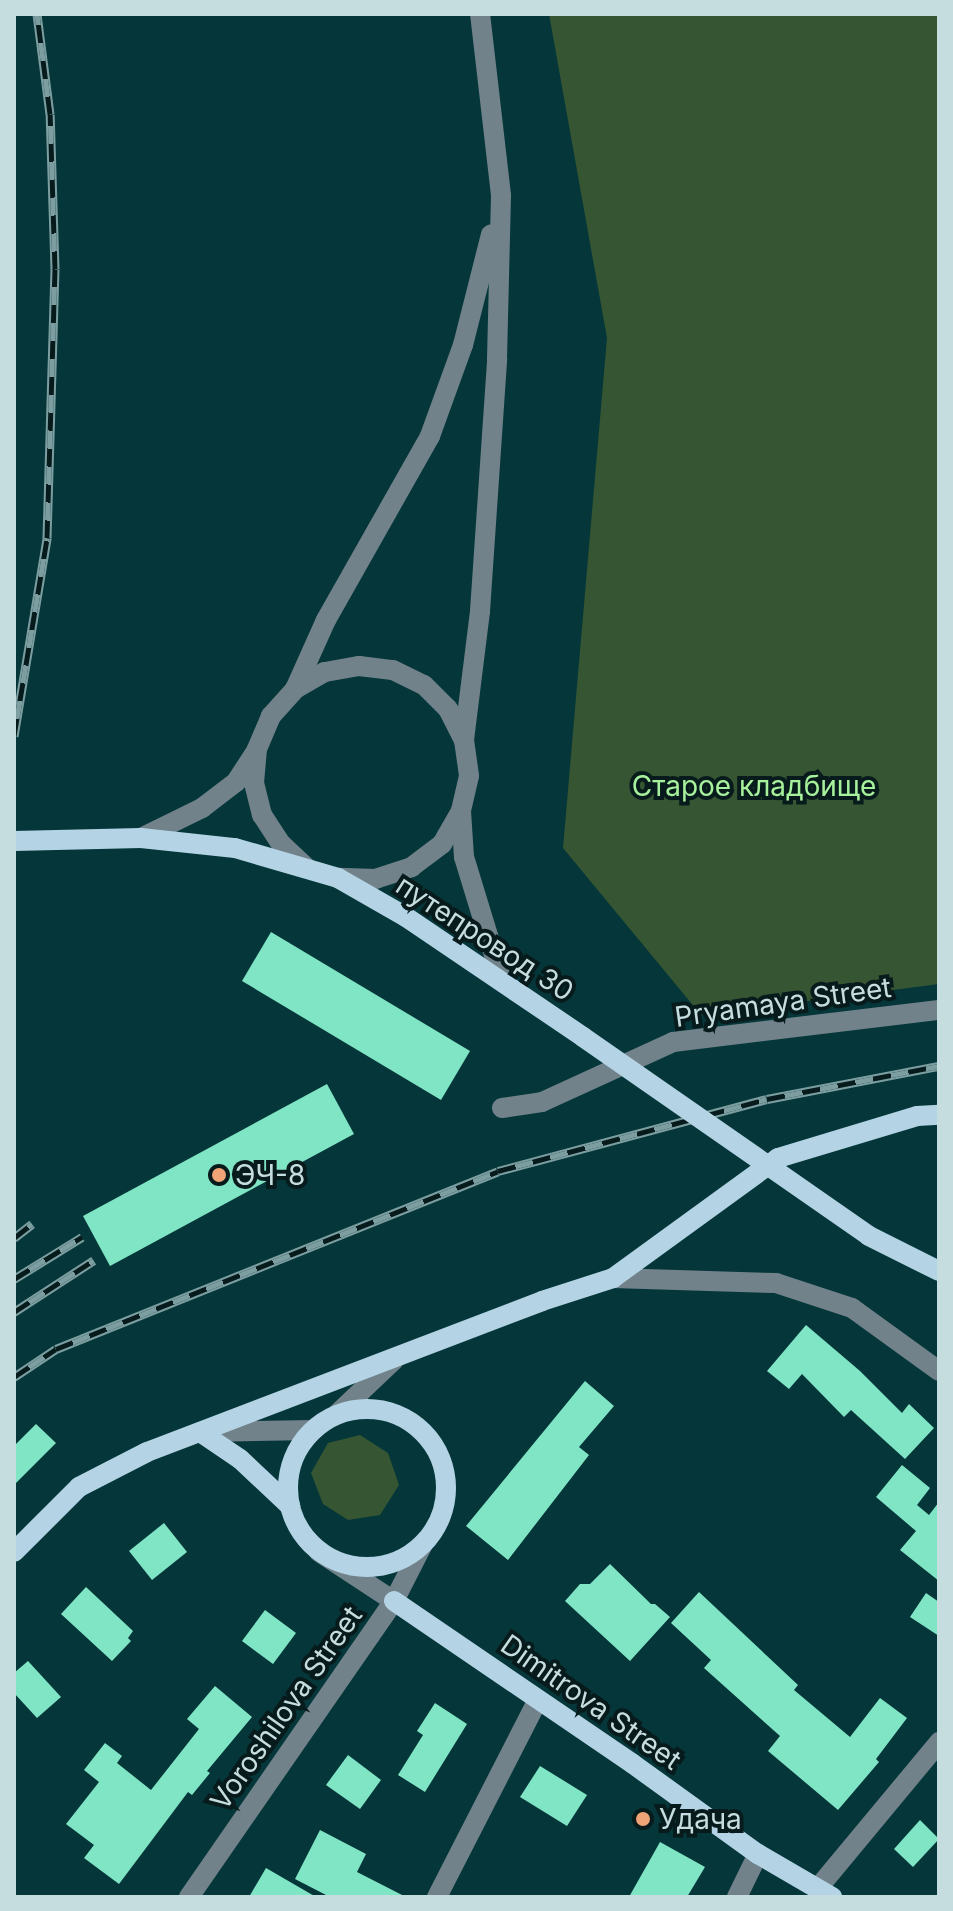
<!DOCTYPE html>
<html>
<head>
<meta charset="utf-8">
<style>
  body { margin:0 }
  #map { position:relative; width:953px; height:1911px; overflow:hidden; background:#05373a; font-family:Inter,sans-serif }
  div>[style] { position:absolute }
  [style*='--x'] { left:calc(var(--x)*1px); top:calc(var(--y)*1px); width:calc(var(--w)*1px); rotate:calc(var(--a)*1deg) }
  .green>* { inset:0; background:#365532 }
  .building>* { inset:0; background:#80e5c5 }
  .minor>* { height:20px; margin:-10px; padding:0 10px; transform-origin:10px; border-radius:10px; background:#72828a }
  .major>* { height:20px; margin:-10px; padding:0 10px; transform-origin:10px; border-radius:10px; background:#b4d4e5 }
  .major>.ring { margin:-10px; padding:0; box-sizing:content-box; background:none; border:20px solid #b4d4e5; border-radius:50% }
  .rail>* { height:9px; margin-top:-4.5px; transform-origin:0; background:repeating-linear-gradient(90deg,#081b1c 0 18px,#7d9ea1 0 36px); box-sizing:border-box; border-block:2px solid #7d9ea1 }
  .major-bridge>* { height:20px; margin:-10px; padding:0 10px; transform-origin:10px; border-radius:10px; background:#b4d4e5 }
  .dots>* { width:22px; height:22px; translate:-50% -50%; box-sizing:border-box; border:4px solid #081b1c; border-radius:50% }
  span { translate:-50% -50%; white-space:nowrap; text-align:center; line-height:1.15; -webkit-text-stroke:8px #081b1c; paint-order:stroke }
  .park-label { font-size:28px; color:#a7f19c }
  .street-label { font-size:28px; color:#c6dddf }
  .poi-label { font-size:28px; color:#c6dddf }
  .left { translate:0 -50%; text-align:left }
  .frame { position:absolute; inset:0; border:16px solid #c6dddf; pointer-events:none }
</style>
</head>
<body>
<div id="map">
  <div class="green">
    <div style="clip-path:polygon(549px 14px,939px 14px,939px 984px,701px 1015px,563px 848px,607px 338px)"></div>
    <div style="clip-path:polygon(360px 1435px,388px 1453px,399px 1485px,380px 1515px,348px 1520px,323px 1504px,311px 1473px,328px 1443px)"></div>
  </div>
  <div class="building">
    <div style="clip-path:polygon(271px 932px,470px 1051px,441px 1100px,242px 981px)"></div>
    <div style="clip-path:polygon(327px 1084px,354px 1134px,110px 1266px,83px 1216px)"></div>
    <div style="clip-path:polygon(806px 1325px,860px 1371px,902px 1413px,909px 1404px,934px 1428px,905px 1459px,851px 1410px,844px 1417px,802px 1374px,789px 1389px,767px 1371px)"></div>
    <div style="clip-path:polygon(585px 1381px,614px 1406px,579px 1447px,589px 1455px,508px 1560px,466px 1526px)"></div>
    <div style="clip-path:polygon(36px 1424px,56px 1443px,14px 1485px,14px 1446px)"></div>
    <div style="clip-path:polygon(902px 1465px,930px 1488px,917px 1505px,929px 1515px,939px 1502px,939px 1581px,900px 1550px,916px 1531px,876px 1497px)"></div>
    <div style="clip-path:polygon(164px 1523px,187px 1552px,152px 1580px,129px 1551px)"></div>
    <div style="clip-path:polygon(610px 1564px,651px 1604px,655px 1604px,670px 1617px,630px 1661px,565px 1601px,580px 1584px,590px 1584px)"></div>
    <div style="clip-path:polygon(86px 1587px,133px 1631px,128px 1638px,131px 1641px,112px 1661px,61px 1614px)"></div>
    <div style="clip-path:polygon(699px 1592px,798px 1685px,794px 1690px,850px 1737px,880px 1698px,907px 1718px,876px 1759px,879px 1762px,838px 1810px,768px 1751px,780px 1736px,704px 1668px,711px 1660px,671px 1623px)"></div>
    <div style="clip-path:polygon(926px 1593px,939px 1602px,939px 1636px,910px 1617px)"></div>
    <div style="clip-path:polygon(265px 1610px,296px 1633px,273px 1664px,242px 1641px)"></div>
    <div style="clip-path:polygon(28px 1661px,61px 1697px,37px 1718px,14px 1693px,14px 1673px)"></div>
    <div style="clip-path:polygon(215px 1686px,252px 1717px,207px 1771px,210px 1773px,192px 1795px,188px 1792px,119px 1884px,84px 1858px,94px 1845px,66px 1824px,99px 1782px,84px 1770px,105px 1743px,122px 1756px,117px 1763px,151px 1790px,199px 1729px,187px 1719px)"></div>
    <div style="clip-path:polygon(435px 1703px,467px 1724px,425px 1792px,398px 1775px,423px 1735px,417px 1731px)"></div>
    <div style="clip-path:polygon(348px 1755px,381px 1780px,360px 1809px,326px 1785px)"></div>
    <div style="clip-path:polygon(540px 1766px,587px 1795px,567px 1826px,520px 1797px)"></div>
    <div style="clip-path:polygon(920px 1820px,939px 1839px,913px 1867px,894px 1849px)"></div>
    <div style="clip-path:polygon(320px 1830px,366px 1854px,357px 1872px,406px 1897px,330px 1897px,295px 1879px)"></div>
    <div style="clip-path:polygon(660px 1842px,705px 1867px,687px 1897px,629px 1897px)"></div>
    <div style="clip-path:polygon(266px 1868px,316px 1897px,249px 1897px)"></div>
  </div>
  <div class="minor">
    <div style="--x:295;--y:689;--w:76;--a:-65.8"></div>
    <div style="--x:326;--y:620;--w:211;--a:-60.5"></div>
    <div style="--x:430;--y:436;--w:97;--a:-70.1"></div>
    <div style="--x:463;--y:345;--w:114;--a:-75.8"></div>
    <div style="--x:464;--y:740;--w:130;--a:-82.9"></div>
    <div style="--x:480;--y:611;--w:253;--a:-86.1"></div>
    <div style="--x:497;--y:359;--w:164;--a:-88.6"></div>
    <div style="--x:501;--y:195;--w:182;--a:-96.6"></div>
    <div style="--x:461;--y:811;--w:46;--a:86.3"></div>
    <div style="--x:464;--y:857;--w:130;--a:73"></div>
    <div style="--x:141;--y:838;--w:68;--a:-26.2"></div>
    <div style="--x:202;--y:808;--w:43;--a:-37.4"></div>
    <div style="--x:236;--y:782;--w:35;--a:-57"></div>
    <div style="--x:307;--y:868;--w:35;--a:-137"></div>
    <div style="--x:281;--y:844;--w:35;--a:-123"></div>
    <div style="--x:262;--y:815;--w:33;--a:-104"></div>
    <div style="--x:254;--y:783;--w:34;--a:-85"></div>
    <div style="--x:257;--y:749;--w:36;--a:-67"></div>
    <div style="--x:271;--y:716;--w:36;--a:-48"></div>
    <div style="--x:295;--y:689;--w:34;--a:-30"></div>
    <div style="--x:325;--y:672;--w:35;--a:-10"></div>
    <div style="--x:359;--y:666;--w:34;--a:7"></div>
    <div style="--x:393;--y:670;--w:34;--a:26"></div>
    <div style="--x:424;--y:685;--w:34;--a:45"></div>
    <div style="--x:448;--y:709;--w:35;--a:63"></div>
    <div style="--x:464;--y:740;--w:36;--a:82"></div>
    <div style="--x:469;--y:776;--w:36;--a:103"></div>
    <div style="--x:461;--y:811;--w:38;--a:120"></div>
    <div style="--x:442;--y:844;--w:38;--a:143"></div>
    <div style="--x:412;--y:867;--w:38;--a:162"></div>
    <div style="--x:376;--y:879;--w:38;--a:-178"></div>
    <div style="--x:502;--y:1108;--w:40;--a:-8.5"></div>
    <div style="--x:542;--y:1102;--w:144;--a:-24.6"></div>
    <div style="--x:673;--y:1042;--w:268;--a:-6.9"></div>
    <div style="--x:613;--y:1278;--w:163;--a:1.8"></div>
    <div style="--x:776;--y:1283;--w:80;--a:18.2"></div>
    <div style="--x:852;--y:1308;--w:107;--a:35.9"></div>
    <div style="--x:336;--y:1415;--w:80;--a:-43.5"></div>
    <div style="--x:205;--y:1432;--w:108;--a:-1.1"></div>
    <div style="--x:319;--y:1552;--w:90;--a:33.2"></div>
    <div style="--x:818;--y:1888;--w:190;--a:-50.3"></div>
    <div style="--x:189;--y:1897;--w:360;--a:-55.3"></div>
    <div style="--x:394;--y:1601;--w:62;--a:-63"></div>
    <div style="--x:437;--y:1897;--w:221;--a:-62.9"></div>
    <div style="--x:737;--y:1897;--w:48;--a:-64"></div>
  </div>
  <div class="major">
    <div style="--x:14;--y:841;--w:127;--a:-1.4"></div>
    <div style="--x:141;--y:838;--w:95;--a:6.1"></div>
    <div style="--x:235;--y:848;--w:107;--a:16.2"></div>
    <div style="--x:338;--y:878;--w:78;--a:29.8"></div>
    <div style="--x:406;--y:917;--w:214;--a:34.1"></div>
    <div style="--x:869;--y:1236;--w:78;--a:26.6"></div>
    <div class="ring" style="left:288px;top:1409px;width:138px;height:138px"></div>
    <div style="--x:200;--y:1432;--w:48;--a:34"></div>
    <div style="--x:240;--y:1459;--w:69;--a:43.2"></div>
    <div style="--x:14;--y:1552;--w:92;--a:-45"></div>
    <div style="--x:79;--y:1487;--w:76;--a:-27.2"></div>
    <div style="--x:147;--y:1452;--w:423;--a:-20.9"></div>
    <div style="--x:542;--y:1301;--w:75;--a:-17.9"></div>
    <div style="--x:613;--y:1278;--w:204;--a:-36"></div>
    <div style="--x:778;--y:1158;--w:145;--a:-16.8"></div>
    <div style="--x:917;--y:1116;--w:22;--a:-3"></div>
    <div style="--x:394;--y:1601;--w:289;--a:34.3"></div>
    <div style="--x:633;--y:1764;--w:154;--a:35.8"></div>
    <div style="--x:758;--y:1854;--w:86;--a:30.2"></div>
  </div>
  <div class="rail">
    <div style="--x:14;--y:736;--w:201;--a:-80.5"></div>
    <div style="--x:47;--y:538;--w:269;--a:-88.3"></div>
    <div style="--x:55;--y:269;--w:155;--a:-91.8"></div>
    <div style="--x:50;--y:114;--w:101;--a:-97.4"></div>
    <div style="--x:14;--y:1238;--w:23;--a:-38"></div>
    <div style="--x:14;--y:1279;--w:80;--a:-31.7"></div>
    <div style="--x:14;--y:1312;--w:95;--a:-33"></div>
    <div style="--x:14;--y:1377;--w:50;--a:-33.7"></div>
    <div style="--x:56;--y:1349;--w:476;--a:-21.9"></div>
    <div style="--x:498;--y:1171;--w:278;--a:-15"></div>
    <div style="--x:767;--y:1099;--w:175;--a:-10.9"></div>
  </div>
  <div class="major-bridge">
    <div style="--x:583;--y:1037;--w:348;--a:34.8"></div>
  </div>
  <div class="dots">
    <div style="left:219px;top:1175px;background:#efa377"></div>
    <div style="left:643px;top:1819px;background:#efa377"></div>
  </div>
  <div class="park-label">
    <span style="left:754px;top:786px">Старое кладбище</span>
  </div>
  <div class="street-label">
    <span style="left:485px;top:938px;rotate:33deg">путепровод 30</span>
    <span style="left:783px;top:1002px;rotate:-8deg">Pryamaya Street</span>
    <span style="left:591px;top:1702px;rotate:35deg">Dimitrova Street</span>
    <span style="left:286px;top:1708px;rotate:-55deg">Voroshilova Street</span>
  </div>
  <div class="poi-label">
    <span class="left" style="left:235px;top:1175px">ЭЧ-8</span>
    <span class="left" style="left:659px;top:1819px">Удача</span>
  </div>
  <div class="frame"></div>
</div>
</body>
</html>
